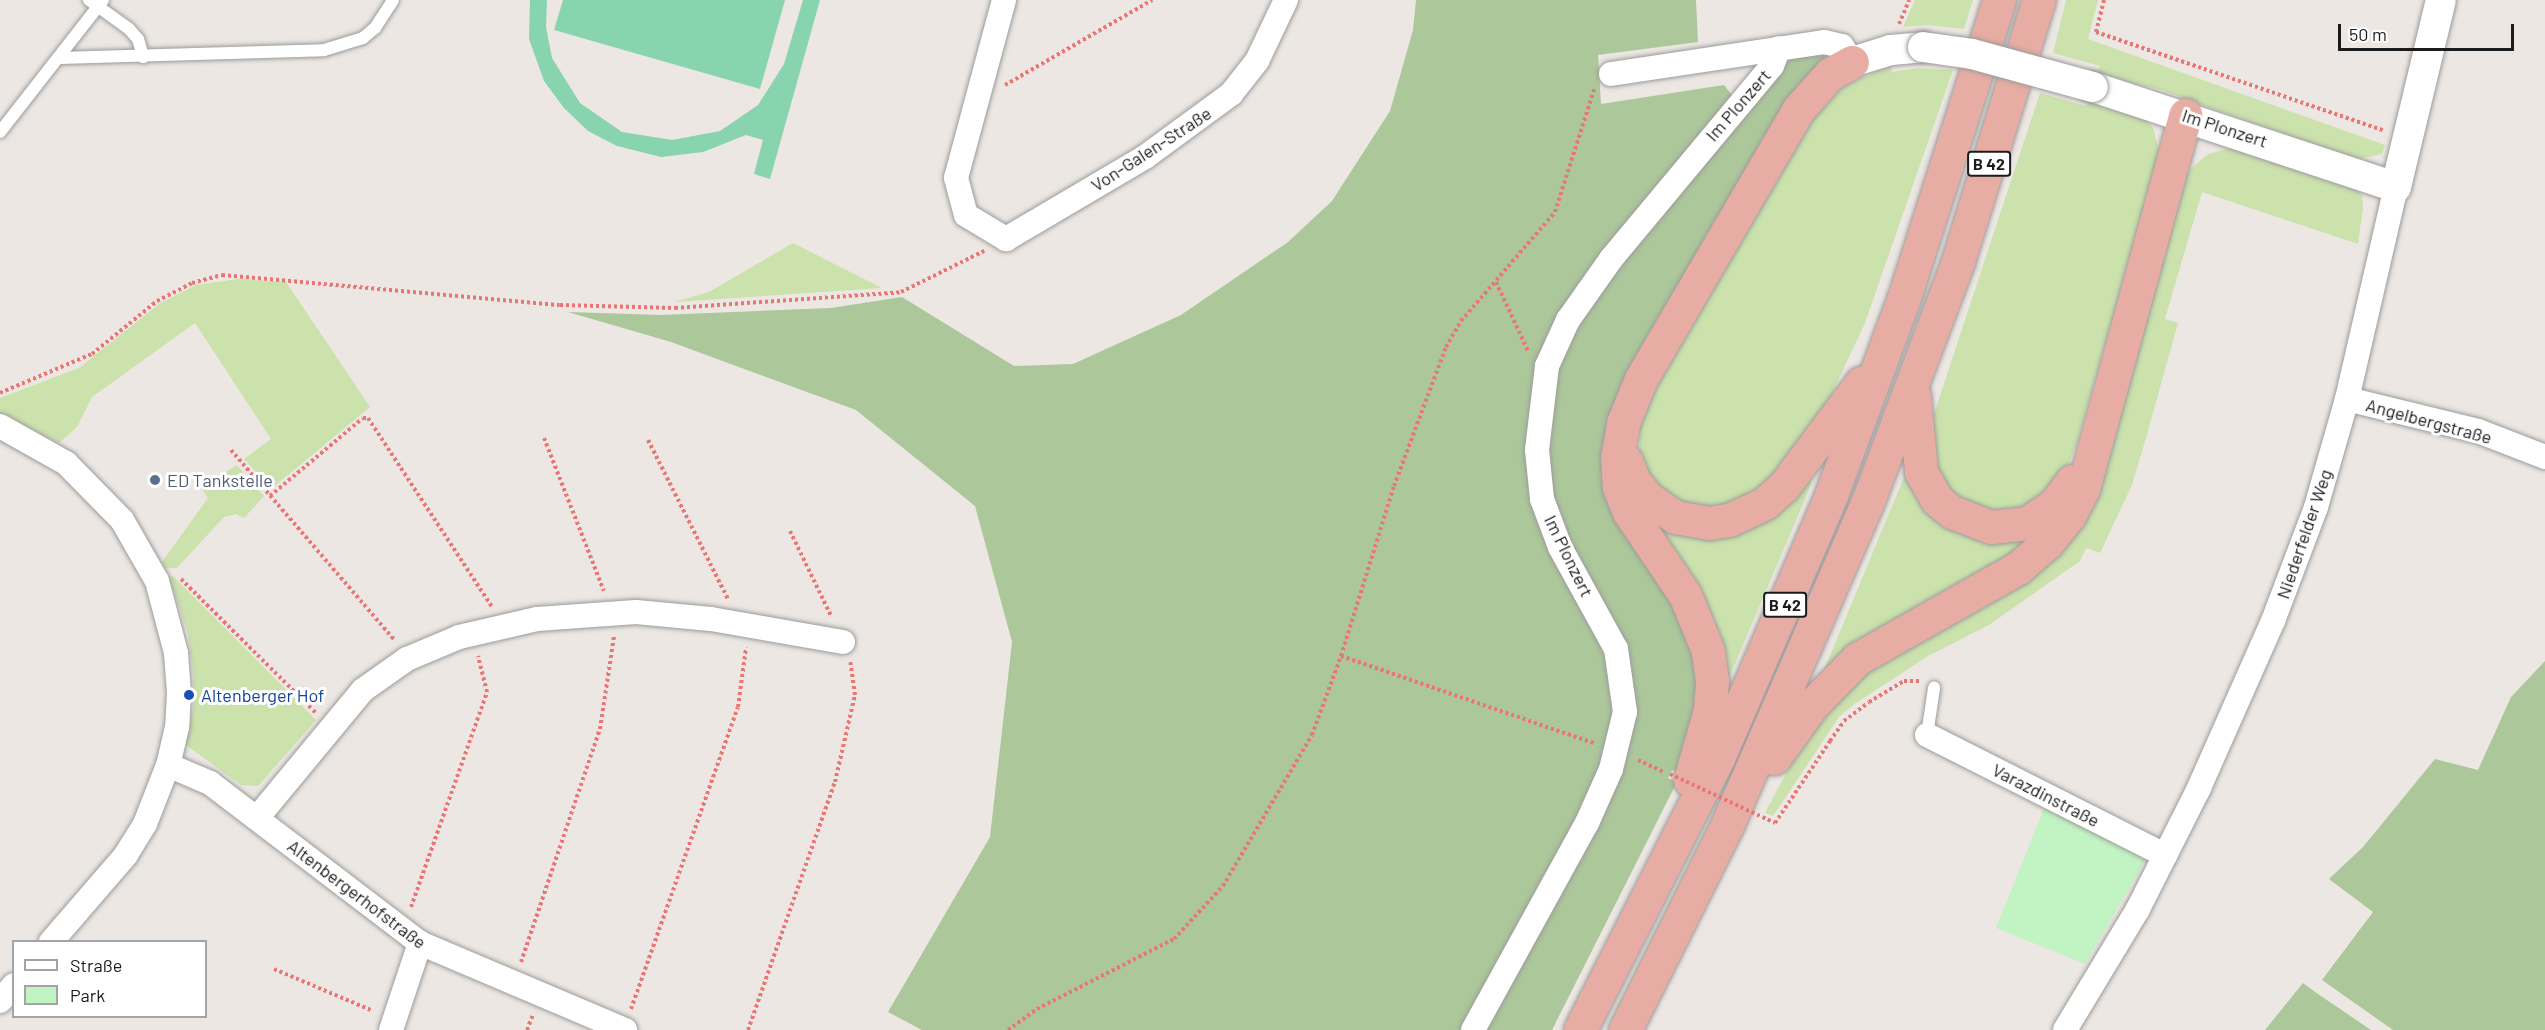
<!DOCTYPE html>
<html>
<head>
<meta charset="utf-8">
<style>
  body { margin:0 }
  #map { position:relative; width:2545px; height:1030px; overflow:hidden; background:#ece7e2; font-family:Barlow,sans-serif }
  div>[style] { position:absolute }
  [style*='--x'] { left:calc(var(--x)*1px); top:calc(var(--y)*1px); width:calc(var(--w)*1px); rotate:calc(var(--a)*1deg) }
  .grass>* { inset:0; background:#cbe2ac }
  .forest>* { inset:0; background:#acc79a }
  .park>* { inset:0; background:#c2f3c2 }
  .pitch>* { inset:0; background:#87d4af }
  .path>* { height:4px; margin-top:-2px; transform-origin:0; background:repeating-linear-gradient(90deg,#eb7574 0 3px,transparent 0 6px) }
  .roads { filter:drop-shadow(0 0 2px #9c9c9c) drop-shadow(0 0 2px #9c9c9c) }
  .service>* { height:12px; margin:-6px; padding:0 6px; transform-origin:6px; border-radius:6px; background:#fff }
  .minor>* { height:24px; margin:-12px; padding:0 12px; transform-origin:12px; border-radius:12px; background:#fff }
  .tertiary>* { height:30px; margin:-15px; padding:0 15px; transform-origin:15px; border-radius:15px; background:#fff }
  .trunk>* { height:33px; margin:-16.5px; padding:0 16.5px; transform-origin:16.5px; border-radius:16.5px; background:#e7aca3 }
  .path-bridge>* { height:4px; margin-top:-2px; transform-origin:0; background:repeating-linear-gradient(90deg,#eb7574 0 3px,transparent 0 6px) }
  .bridges { filter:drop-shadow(0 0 2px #9c9c9c) drop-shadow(0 0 2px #9c9c9c) }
  .tertiary-bridge>* { height:30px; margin:-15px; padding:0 15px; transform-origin:15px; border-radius:15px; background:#fff }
  .dots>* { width:16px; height:16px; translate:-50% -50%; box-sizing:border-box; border:3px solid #fff; border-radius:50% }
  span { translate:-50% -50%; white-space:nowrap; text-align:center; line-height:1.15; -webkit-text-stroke:6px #fff; paint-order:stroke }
  .shield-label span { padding:2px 4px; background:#fff; border:2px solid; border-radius:4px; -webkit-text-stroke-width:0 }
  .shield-label { font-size:16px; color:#1b1b1b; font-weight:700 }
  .street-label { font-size:18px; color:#1b1b1b }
  .service-label { font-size:18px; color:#4e5e75 }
  .left { translate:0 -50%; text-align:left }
  .transit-label { font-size:18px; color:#164399 }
  .legend { position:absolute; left:12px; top:940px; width:195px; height:78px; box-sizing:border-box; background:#fff; border:2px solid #a4a4a4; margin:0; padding:8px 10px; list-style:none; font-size:18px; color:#1b1b1b }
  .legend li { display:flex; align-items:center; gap:12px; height:30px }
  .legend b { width:30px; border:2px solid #a4a4a4 }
  .scale { position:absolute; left:2338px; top:24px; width:176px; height:27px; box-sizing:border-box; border:3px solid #1b1b1b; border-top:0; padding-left:8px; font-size:18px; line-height:21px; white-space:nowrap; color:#1b1b1b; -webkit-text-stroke:4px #fff; paint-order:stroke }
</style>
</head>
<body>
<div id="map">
  <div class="grass">
    <div style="clip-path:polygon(1915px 0,1973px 0,1964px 29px,1927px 25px,1903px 27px)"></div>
    <div style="clip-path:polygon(2066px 0,2098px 0,2088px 39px,2385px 145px,2382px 154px,2359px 159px,2347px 156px,2161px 90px,2098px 74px,2100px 66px,2053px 53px)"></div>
    <div style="clip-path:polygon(1890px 65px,1892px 72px,1919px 68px,1953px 70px,1865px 323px,1821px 417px,1750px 501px,1701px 512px,1655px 488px,1639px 457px,1640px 414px,1810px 122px,1844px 86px)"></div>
    <div style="clip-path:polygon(2040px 93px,2086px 106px,2090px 99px,2145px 119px,2153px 128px,2159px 151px,2077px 444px,2061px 482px,2015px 515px,1969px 509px,1934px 473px,1928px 432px)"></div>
    <div style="clip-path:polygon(2238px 146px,2356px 189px,2362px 195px,2363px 208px,2358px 244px,2202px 192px,2165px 319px,2178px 323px,2146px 438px,2132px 485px,2100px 553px,2086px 548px,2080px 561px,1989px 625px,1928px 656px,1853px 705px,1839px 717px,1773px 816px,1765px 813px,1806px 736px,1861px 673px,2042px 565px,2181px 177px,2208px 154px)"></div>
    <div style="clip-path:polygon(793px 243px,882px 288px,674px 302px,709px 292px)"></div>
    <div style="clip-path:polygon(239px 279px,286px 282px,370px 407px,271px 489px,244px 459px,271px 439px,195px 323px,92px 397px,77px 427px,59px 443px,0 414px,0 398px,79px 368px,159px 304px,196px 285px)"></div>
    <div style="clip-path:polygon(237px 465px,264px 496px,244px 518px,236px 514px,224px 517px,177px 568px,165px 568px,162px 562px,208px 498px,201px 488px)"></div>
    <div style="clip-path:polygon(1907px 470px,1915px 484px,2043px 532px,1819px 682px)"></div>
    <div style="clip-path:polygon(1811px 478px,1811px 485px,1728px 680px,1646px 510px,1670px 525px)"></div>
    <div style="clip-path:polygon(173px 576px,316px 720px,258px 786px,241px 785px,186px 745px,194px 704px,193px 671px,188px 633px,169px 578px)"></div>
  </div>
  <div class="forest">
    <div style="clip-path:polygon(1416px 0,1696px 0,1698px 42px,1598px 55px,1601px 104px,1724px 85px,1742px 108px,1794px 52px,1820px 47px,1827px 62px,1616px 398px,1665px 583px,1703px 675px,1680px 774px,1672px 770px,1668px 778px,1677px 782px,1552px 1030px,922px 1030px,888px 1012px,990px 837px,1012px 642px,975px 506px,856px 410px,671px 342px,568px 312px,661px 315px,831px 308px,902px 297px,1014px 366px,1073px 364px,1181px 315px,1288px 242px,1332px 201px,1390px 111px,1413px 30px)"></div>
    <div style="clip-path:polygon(2545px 661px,2545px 1030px,2393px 1030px,2322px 980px,2373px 912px,2329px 879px,2363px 847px,2435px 759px,2478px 770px,2511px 697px)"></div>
    <div style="clip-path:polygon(2303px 983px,2315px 992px,2371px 1030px,2265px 1030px)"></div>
  </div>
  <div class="park">
    <div style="clip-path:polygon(2045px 806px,2146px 859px,2085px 964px,1996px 928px)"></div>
  </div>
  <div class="pitch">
    <div style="clip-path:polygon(530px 0,547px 0,546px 27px,552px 58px,580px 103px,622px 132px,672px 140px,720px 131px,758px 105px,784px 64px,803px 0,820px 0,770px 179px,754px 174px,763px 140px,746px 135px,703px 152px,661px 157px,617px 146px,588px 131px,564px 108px,544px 81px,529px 39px)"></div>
    <div style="clip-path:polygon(563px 0,785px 0,760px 89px,554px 30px)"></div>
  </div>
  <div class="path">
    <div style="--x:2104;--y:0;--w:33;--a:104"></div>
    <div style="--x:2096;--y:32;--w:303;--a:18.9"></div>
    <div style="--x:1899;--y:24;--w:26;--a:-67"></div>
    <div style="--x:1005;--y:85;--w:170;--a:-30"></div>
    <div style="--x:1496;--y:282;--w:76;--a:65.1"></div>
    <div style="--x:0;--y:393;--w:100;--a:-23"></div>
    <div style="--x:92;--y:354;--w:84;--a:-39.2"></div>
    <div style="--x:157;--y:301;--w:39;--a:-27"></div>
    <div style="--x:192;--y:283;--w:31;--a:-15"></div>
    <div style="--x:222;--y:275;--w:339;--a:5.1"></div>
    <div style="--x:560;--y:305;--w:115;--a:1.5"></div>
    <div style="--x:675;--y:308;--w:227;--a:-4"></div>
    <div style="--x:901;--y:292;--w:93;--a:-26.3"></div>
    <div style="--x:544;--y:438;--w:164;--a:68.6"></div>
    <div style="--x:648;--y:440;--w:178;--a:63.3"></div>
    <div style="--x:231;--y:450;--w:252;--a:49.3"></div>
    <div style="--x:270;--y:496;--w:121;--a:-40"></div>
    <div style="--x:363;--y:418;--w:5;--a:0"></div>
    <div style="--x:368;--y:418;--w:226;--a:56.7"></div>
    <div style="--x:790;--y:531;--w:94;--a:64.2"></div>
    <div style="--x:181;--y:579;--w:190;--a:44.8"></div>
    <div style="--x:1341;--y:656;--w:268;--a:19"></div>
    <div style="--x:1830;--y:741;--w:24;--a:-55"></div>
    <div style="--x:1844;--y:721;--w:31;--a:-37"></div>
    <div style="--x:1869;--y:702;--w:41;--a:-31"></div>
    <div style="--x:1904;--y:681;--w:16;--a:0"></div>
    <div style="--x:1638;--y:760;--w:29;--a:25"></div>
    <div style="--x:411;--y:907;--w:228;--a:-70.5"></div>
    <div style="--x:487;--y:692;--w:37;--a:-104"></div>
    <div style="--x:521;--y:962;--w:246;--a:-71.3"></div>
    <div style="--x:600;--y:729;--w:94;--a:-81.4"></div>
    <div style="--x:274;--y:969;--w:108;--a:23"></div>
    <div style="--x:631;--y:1009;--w:320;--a:-70.5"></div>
    <div style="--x:738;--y:707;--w:60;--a:-82.3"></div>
    <div style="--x:527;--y:1030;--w:17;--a:-69"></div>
    <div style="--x:748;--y:1030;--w:263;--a:-70.7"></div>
    <div style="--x:835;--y:782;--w:89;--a:-77.1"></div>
    <div style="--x:855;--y:695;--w:34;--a:-98"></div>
    <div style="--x:1008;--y:1030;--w:36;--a:-36"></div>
    <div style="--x:1037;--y:1009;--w:154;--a:-27.1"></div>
    <div style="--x:1174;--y:939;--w:72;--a:-47.2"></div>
    <div style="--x:1223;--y:886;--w:175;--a:-59.5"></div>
    <div style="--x:1312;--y:735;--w:84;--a:-69.8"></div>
    <div style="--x:1341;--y:656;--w:178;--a:-72.7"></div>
    <div style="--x:1394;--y:486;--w:148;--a:-69.5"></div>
    <div style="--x:1446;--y:347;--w:30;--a:-60"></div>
    <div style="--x:1461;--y:321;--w:144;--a:-49.2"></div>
    <div style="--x:1555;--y:212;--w:131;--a:-72.3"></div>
  </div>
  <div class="roads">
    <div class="service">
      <div style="--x:89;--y:0;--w:49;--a:35.9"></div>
      <div style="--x:129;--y:29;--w:13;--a:48"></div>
      <div style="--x:138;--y:39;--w:19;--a:74"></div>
      <div style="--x:59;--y:58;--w:265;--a:-1.7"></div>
      <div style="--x:324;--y:50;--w:41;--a:-17.1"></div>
      <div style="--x:363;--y:38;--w:16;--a:-40"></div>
      <div style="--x:375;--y:28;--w:33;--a:-57"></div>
      <div style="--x:0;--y:132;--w:167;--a:-52"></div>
      <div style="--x:1927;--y:735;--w:48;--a:-81.5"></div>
    </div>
    <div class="minor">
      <div style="--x:1004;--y:0;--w:184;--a:105.1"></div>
      <div style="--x:956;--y:178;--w:38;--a:75"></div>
      <div style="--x:966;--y:215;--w:47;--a:31"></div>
      <div style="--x:1006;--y:239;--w:161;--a:-30.5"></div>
      <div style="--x:1145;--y:157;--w:107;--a:-36.2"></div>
      <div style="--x:1231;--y:94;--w:42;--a:-51.8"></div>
      <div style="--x:1257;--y:61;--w:68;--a:-64.6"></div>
      <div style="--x:1611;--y:74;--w:215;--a:-8.5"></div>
      <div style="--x:1824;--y:42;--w:18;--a:13"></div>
      <div style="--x:1842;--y:46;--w:19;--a:58"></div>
      <div style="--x:2347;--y:399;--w:135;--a:13.7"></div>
      <div style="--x:2478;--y:431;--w:72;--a:21.2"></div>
      <div style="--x:0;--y:426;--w:76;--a:29.3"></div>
      <div style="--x:66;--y:463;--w:80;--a:45.5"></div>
      <div style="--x:122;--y:520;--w:70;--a:60.2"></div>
      <div style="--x:157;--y:581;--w:74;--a:75.2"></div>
      <div style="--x:176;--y:653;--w:40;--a:85.7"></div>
      <div style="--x:179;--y:693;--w:34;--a:93"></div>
      <div style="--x:177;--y:727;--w:39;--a:103"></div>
      <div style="--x:168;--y:765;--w:63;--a:111.3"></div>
      <div style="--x:145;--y:824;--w:36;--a:122"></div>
      <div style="--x:126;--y:855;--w:115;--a:130.8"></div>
      <div style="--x:1927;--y:735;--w:267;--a:26.8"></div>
      <div style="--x:168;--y:765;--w:46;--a:23.2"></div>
      <div style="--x:210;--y:783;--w:264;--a:37.3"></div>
      <div style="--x:420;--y:943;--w:223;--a:23"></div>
      <div style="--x:257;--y:818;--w:166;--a:-50.4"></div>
      <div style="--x:363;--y:690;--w:54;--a:-35.2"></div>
      <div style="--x:407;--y:659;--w:56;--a:-22.9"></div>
      <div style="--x:459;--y:637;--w:80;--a:-13"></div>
      <div style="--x:537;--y:619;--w:99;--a:-4"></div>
      <div style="--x:636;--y:612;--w:75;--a:5.3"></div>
      <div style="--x:711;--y:619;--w:134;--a:9.9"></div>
      <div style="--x:0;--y:1001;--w:21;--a:-49"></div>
      <div style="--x:391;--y:1030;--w:92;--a:-71.6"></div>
      <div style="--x:1473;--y:1030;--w:236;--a:-61.2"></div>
      <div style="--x:1587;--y:823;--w:59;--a:-66"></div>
      <div style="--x:1611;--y:769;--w:59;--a:-76.2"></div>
      <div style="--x:1625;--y:712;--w:64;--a:-98.1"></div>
      <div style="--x:1616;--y:649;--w:116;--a:-118.8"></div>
      <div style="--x:1560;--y:547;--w:51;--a:-110.6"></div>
      <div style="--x:1542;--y:499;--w:49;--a:-95.8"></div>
      <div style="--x:1537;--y:450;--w:85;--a:-83.2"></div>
      <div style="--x:1547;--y:366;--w:51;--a:-65.5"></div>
      <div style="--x:1568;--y:320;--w:75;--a:-54.8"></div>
      <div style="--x:1611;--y:259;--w:251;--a:-50.2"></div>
      <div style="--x:1772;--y:66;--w:19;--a:-69"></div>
      <div style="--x:2065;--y:1030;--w:141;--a:-58.9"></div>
      <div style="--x:2138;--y:909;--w:136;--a:-63.2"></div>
      <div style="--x:2199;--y:788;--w:183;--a:-66.1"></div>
      <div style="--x:2273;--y:621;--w:122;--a:-69.3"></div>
      <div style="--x:2316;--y:507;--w:112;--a:-74"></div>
      <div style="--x:2347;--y:399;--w:218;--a:-77"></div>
    </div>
    <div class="tertiary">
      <div style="--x:1852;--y:62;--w:41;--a:-17.1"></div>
      <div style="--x:1891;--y:50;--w:32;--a:-5"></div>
      <div style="--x:2093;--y:87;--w:319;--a:18.3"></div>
      <div style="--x:2396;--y:187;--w:192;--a:-76.5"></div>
    </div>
    <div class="trunk">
      <div style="--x:1914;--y:396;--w:76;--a:84.7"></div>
      <div style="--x:1921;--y:472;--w:32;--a:60"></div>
      <div style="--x:1937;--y:500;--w:19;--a:39"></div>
      <div style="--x:1952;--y:512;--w:42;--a:21"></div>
      <div style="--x:1991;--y:527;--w:36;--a:-6"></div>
      <div style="--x:2027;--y:523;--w:32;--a:-34"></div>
      <div style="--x:2054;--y:505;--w:30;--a:-53"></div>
      <div style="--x:1626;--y:461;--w:22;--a:68"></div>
      <div style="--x:1634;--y:481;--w:22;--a:51"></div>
      <div style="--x:1648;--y:498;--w:33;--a:35"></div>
      <div style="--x:1675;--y:517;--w:35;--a:10"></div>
      <div style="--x:1709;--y:523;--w:20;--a:-9"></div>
      <div style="--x:1729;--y:520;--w:40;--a:-25"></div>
      <div style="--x:1765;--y:503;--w:25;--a:-42"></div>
      <div style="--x:1784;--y:486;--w:129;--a:-53.2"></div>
      <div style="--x:1774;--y:758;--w:67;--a:-54.2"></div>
      <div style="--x:1813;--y:704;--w:63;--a:-45.6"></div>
      <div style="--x:1857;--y:659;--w:185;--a:-29.5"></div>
      <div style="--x:2018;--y:568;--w:38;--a:-41"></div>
      <div style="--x:2047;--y:543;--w:35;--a:-51"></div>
      <div style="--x:2069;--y:516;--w:30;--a:-63"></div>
      <div style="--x:2083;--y:489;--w:388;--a:-74.7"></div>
      <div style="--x:1690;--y:780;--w:73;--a:-74.1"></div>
      <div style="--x:1710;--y:710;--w:29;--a:-86"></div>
      <div style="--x:1712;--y:681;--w:30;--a:-98"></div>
      <div style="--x:1708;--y:651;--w:61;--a:-112.3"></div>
      <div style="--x:1685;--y:595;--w:100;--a:-124"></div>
      <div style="--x:1629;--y:512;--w:27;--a:-112"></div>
      <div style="--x:1619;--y:487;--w:29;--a:-94"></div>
      <div style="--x:1617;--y:458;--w:36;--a:-80"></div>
      <div style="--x:1623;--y:423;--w:48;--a:-67.8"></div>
      <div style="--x:1641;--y:379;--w:311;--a:-59.7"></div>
      <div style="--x:1798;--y:110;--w:48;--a:-48.4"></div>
      <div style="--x:1830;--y:74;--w:25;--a:-29"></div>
      <div style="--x:1580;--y:1030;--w:305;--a:-63.1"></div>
      <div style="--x:1718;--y:758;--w:286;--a:-66.7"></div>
      <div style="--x:1831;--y:495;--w:210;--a:-69.7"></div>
      <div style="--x:1904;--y:298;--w:313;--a:-72.3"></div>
      <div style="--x:1625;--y:1030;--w:231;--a:-63.5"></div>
      <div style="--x:1728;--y:823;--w:351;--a:-66.5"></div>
      <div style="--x:1868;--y:501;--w:256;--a:-69.4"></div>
      <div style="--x:1958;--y:261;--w:273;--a:-72.8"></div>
    </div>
  </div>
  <div class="path-bridge">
    <div style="--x:1670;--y:774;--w:116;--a:25"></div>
    <div style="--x:1775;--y:823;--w:99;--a:-56.1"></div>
  </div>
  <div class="bridges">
    <div class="tertiary-bridge">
      <div style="--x:1923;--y:47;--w:49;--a:8.1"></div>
      <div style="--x:1972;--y:54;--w:125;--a:15.3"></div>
    </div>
  </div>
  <div class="dots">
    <div style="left:155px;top:480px;background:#5c6f8a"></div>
    <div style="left:189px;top:695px;background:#1a4fb4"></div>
  </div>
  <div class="shield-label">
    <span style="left:1989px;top:164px">B 42</span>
    <span style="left:1785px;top:605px">B 42</span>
  </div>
  <div class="street-label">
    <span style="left:1738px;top:105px;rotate:-49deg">Im Plonzert</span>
    <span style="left:2225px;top:128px;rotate:18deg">Im Plonzert</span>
    <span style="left:1151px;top:149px;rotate:-33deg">Von-Galen-Straße</span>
    <span style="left:2429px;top:421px;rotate:15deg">Angelbergstraße</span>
    <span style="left:2304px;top:534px;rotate:-71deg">Niederfelder Weg</span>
    <span style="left:1569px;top:556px;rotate:64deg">Im Plonzert</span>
    <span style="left:2046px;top:795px;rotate:27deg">Varazdinstraße</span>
    <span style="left:357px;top:894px;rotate:37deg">Altenbergerhofstraße</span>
  </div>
  <div class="service-label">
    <span class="left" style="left:167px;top:480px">ED Tankstelle</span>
  </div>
  <div class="transit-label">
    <span class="left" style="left:201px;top:695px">Altenberger Hof</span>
  </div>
  <ul class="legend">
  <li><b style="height:8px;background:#fff"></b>Straße</li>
  <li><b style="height:16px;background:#c2f3c2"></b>Park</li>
  </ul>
  <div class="scale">50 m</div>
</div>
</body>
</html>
